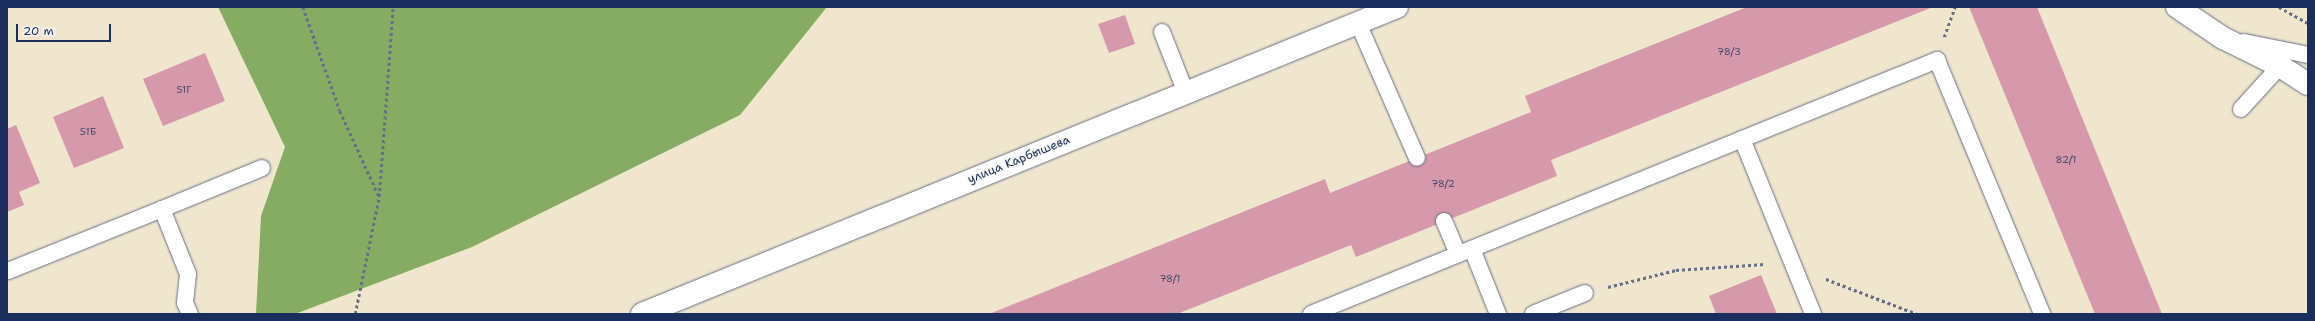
<!DOCTYPE html>
<html>
<head>
<meta charset="utf-8">
<style>
  body { margin:0 }
  #map { position:relative; width:2315px; height:321px; overflow:hidden; background:#f0e6ce; font-family:"Shantell Sans",sans-serif }
  div>[style] { position:absolute }
  [style*='--x'] { left:calc(var(--x)*1px); top:calc(var(--y)*1px); width:calc(var(--w)*1px); rotate:calc(var(--a)*1deg) }
  .forest>* { inset:0; background:#85ac62 }
  .building>* { inset:0; background:#d599ab }
  .path>* { height:2.5px; margin-top:-1.25px; transform-origin:0; background:repeating-linear-gradient(90deg,#666f85 0 3px,transparent 0 6px) }
  .roads { filter:drop-shadow(0 0 1px #666f85) drop-shadow(0 0 1px #666f85) }
  .service>* { height:16px; margin:-8px; padding:0 8px; transform-origin:8px; border-radius:8px; background:#fff }
  .minor>* { height:22px; margin:-11px; padding:0 11px; transform-origin:11px; border-radius:11px; background:#fff }
  span { translate:-50% -50%; white-space:nowrap; text-align:center; line-height:1.15; -webkit-text-stroke:3px #f6f6f2; paint-order:stroke }
  .number-label { font-size:10px; color:#4a4a71 }
  .number-label span { -webkit-text-stroke-width:0 }
  .street-label { font-size:12px; color:#1b2f5e }
  .frame { position:absolute; inset:0; border:8px solid #1b2f5e; pointer-events:none }
  .scale { position:absolute; left:16px; top:24px; width:95px; height:18px; box-sizing:border-box; border:2px solid #1b2f5e; border-top:0; padding-left:5px; font-size:12px; line-height:14px; white-space:nowrap; color:#1b2f5e; -webkit-text-stroke:3px #f6f6f2; paint-order:stroke }
</style>
</head>
<body>
<div id="map">
  <div class="forest">
    <div style="clip-path:polygon(218px 7px,827px 7px,740px 115px,472px 247px,295px 314px,256px 314px,261px 216px,285px 147px)"></div>
  </div>
  <div class="building">
    <div style="clip-path:polygon(1747px 7px,1933px 7px,1551px 160px,1557px 176px,1356px 257px,1351px 245px,1177px 314px,989px 314px,1325px 179px,1330px 193px,1531px 112px,1525px 96px)"></div>
    <div style="clip-path:polygon(1969px 7px,2037px 7px,2162px 314px,2095px 314px)"></div>
    <div style="clip-path:polygon(1125px 15px,1135px 44px,1109px 53px,1098px 24px)"></div>
    <div style="clip-path:polygon(205px 53px,225px 101px,163px 126px,143px 79px)"></div>
    <div style="clip-path:polygon(103px 96px,124px 148px,74px 168px,53px 117px)"></div>
    <div style="clip-path:polygon(16px 125px,40px 183px,19px 192px,24px 205px,7px 212px,7px 129px)"></div>
    <div style="clip-path:polygon(1761px 275px,1777px 314px,1716px 314px,1709px 296px)"></div>
  </div>
  <div class="path">
    <div style="--x:303;--y:7;--w:110;--a:70.4"></div>
    <div style="--x:340;--y:111;--w:94;--a:65.4"></div>
    <div style="--x:2279;--y:7;--w:33;--a:29"></div>
    <div style="--x:1944;--y:37;--w:32;--a:-70"></div>
    <div style="--x:1826;--y:279;--w:97;--a:21"></div>
    <div style="--x:1608;--y:287;--w:70;--a:-14"></div>
    <div style="--x:1676;--y:270;--w:89;--a:-3.9"></div>
    <div style="--x:355;--y:314;--w:119;--a:-78.4"></div>
    <div style="--x:379;--y:197;--w:191;--a:-85.8"></div>
  </div>
  <div class="roads">
    <div class="service">
      <div style="--x:1358;--y:23;--w:147;--a:66.4"></div>
      <div style="--x:1162;--y:32;--w:66;--a:68.5"></div>
      <div style="--x:2244;--y:42;--w:65;--a:11.5"></div>
      <div style="--x:2241;--y:109;--w:58;--a:-47.8"></div>
      <div style="--x:1742;--y:139;--w:189;--a:67.9"></div>
      <div style="--x:162;--y:209;--w:108;--a:-22.3"></div>
      <div style="--x:1444;--y:221;--w:36;--a:67"></div>
      <div style="--x:1472;--y:249;--w:70;--a:68.2"></div>
      <div style="--x:8;--y:271;--w:166;--a:-21.9"></div>
      <div style="--x:162;--y:209;--w:70;--a:68.2"></div>
      <div style="--x:188;--y:274;--w:29;--a:96"></div>
      <div style="--x:185;--y:303;--w:12;--a:66"></div>
      <div style="--x:1311;--y:314;--w:676;--a:-22.08"></div>
      <div style="--x:1937;--y:60;--w:275;--a:67.5"></div>
      <div style="--x:1533;--y:314;--w:56;--a:-22"></div>
    </div>
    <div class="minor">
      <div style="--x:2177;--y:7;--w:55;--a:34"></div>
      <div style="--x:2223;--y:38;--w:64;--a:26.2"></div>
      <div style="--x:2280;--y:66;--w:33;--a:33"></div>
      <div style="--x:642;--y:314;--w:815;--a:-22.13"></div>
    </div>
  </div>
  <div class="number-label">
    <span style="left:1729px;top:52px">78/3</span>
    <span style="left:184px;top:90px">51Г</span>
    <span style="left:88px;top:132px">51Б</span>
    <span style="left:2066px;top:160px">82/1</span>
    <span style="left:1443px;top:184px">78/2</span>
    <span style="left:1170px;top:279px">78/1</span>
  </div>
  <div class="street-label">
    <span style="left:1019px;top:160px;rotate:-22deg">улица Карбышева</span>
  </div>
  <div class="frame"></div>
  <div class="scale">20 m</div>
</div>
</body>
</html>
